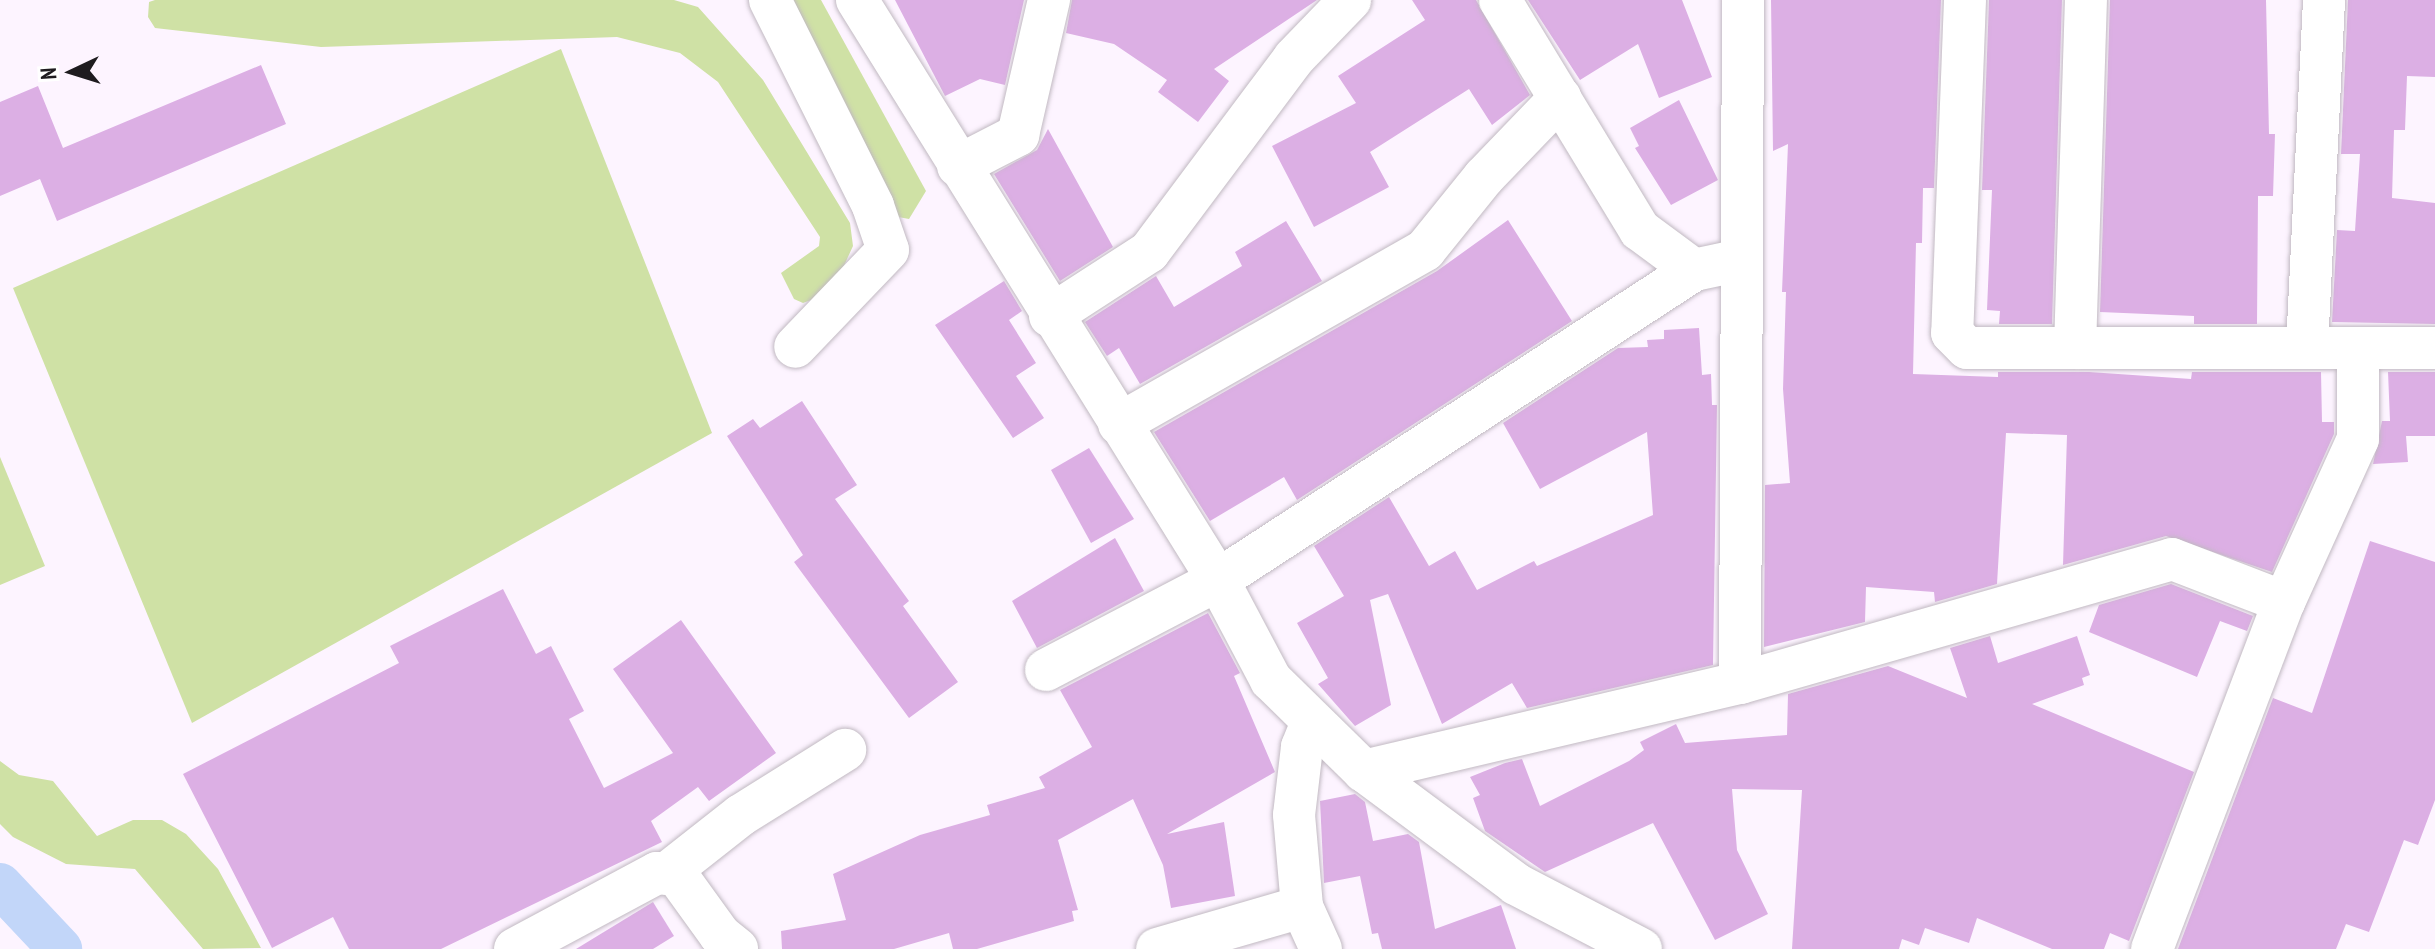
<!DOCTYPE html>
<html>
<head>
<meta charset="utf-8">
<style>
  body { margin:0 }
  #map { position:relative; width:2435px; height:949px; overflow:hidden; background:#fdf4ff; font-family:"PT Sans Narrow",sans-serif }
  div>[style] { position:absolute }
  [style*='--x'] { left:calc(var(--x)*1px); top:calc(var(--y)*1px); width:calc(var(--w)*1px); rotate:calc(var(--a)*1deg) }
  .green>* { inset:0; background:#cfe1a5 }
  .canal>* { height:44px; margin:-22px; padding:0 22px; transform-origin:22px; border-radius:22px; background:#c2d6f9 }
  .building>* { inset:0; background:#dcafe4 }
  .roads { filter:drop-shadow(0 0 2px #c1b9c2) drop-shadow(0 0 2px #c1b9c2) }
  .minor>* { height:42px; margin:-21px; padding:0 21px; transform-origin:21px; border-radius:21px; background:#fff }
  span { translate:-50% -50%; white-space:nowrap; text-align:center; line-height:1.15; -webkit-text-stroke:8px #fff; paint-order:stroke }
  .north { position:absolute; left:32px; top:32px; width:80px; height:80px; -webkit-text-stroke:6px #fff; paint-order:stroke; rotate:266deg; font-size:22px; font-weight:700; line-height:32px; text-align:center; color:#1e1b1f }
  .north::after { content:''; display:block; margin:auto; width:28px; height:36px; background:#1e1b1f; clip-path:polygon(50% 0,100% 100%,50% 72%,0 100%) }
</style>
</head>
<body>
<div id="map">
  <div class="green">
    <div style="clip-path:polygon(155px 0,674px 0,698px 7px,763px 80px,850px 223px,853px 246px,842px 270px,819px 297px,803px 303px,794px 299px,781px 273px,819px 246px,820px 237px,718px 82px,680px 53px,617px 37px,321px 47px,155px 28px,148px 17px,149px 2px)"></div>
    <div style="clip-path:polygon(787px 0,821px 0,926px 191px,909px 219px,893px 216px)"></div>
    <div style="clip-path:polygon(561px 49px,712px 433px,192px 723px,13px 288px)"></div>
    <div style="clip-path:polygon(0 457px,45px 566px,0 585px)"></div>
    <div style="clip-path:polygon(0 761px,19px 775px,53px 781px,97px 836px,133px 820px,162px 820px,186px 834px,218px 869px,261px 948px,203px 949px,135px 869px,66px 864px,13px 837px,0 824px)"></div>
  </div>
  <div class="canal">
    <div style="--x:0;--y:885;--w:88;--a:46.8"></div>
  </div>
  <div class="building">
    <div style="clip-path:polygon(895px 0,1024px 0,1005px 85px,980px 79px,945px 96px)"></div>
    <div style="clip-path:polygon(1072px 0,1317px 0,1214px 69px,1229px 81px,1198px 122px,1158px 92px,1167px 80px,1114px 44px,1066px 33px)"></div>
    <div style="clip-path:polygon(1412px 0,1476px 0,1530px 95px,1492px 125px,1469px 89px,1370px 152px,1389px 187px,1314px 227px,1272px 146px,1356px 103px,1338px 76px,1425px 20px)"></div>
    <div style="clip-path:polygon(1528px 0,1682px 0,1712px 77px,1659px 98px,1638px 44px,1580px 80px)"></div>
    <div style="clip-path:polygon(1771px 0,1941px 0,1934px 188px,1923px 188px,1922px 243px,1916px 243px,1913px 374px,1998px 377px,1998px 372px,2089px 372px,2191px 379px,2192px 372px,2321px 372px,2322px 422px,2334px 422px,2334px 434px,2272px 572px,2166px 536px,2063px 565px,2067px 435px,2006px 433px,1997px 584px,1935px 602px,1934px 592px,1866px 587px,1865px 622px,1764px 647px,1765px 485px,1790px 483px,1783px 389px,1786px 292px,1782px 292px,1788px 144px,1773px 151px)"></div>
    <div style="clip-path:polygon(1989px 0,2062px 0,2052px 324px,1999px 324px,2000px 311px,1987px 310px,1992px 190px,1982px 190px)"></div>
    <div style="clip-path:polygon(2110px 0,2266px 0,2269px 134px,2275px 134px,2273px 196px,2258px 196px,2257px 324px,2194px 324px,2194px 316px,2100px 312px)"></div>
    <div style="clip-path:polygon(2348px 0,2435px 0,2435px 77px,2407px 76px,2405px 130px,2394px 130px,2392px 198px,2435px 203px,2435px 324px,2332px 322px,2337px 230px,2355px 231px,2360px 154px,2341px 154px)"></div>
    <div style="clip-path:polygon(261px 65px,286px 124px,57px 221px,40px 179px,0 196px,0 102px,38px 86px,63px 148px)"></div>
    <div style="clip-path:polygon(1679px 100px,1718px 180px,1671px 205px,1635px 148px,1639px 146px,1630px 128px)"></div>
    <div style="clip-path:polygon(1048px 129px,1113px 247px,1060px 281px,994px 174px,1037px 150px)"></div>
    <div style="clip-path:polygon(1508px 220px,1572px 321px,1297px 500px,1284px 477px,1210px 521px,1154px 432px,1437px 271px)"></div>
    <div style="clip-path:polygon(1286px 221px,1322px 281px,1140px 384px,1119px 348px,1107px 356px,1085px 322px,1156px 276px,1174px 307px,1242px 266px,1235px 252px)"></div>
    <div style="clip-path:polygon(1004px 281px,1022px 311px,1009px 320px,1036px 363px,1016px 376px,1044px 418px,1013px 438px,935px 325px)"></div>
    <div style="clip-path:polygon(1699px 328px,1702px 375px,1711px 374px,1712px 405px,1717px 405px,1713px 665px,1527px 708px,1512px 683px,1442px 724px,1388px 594px,1370px 600px,1391px 705px,1355px 726px,1318px 684px,1328px 678px,1297px 623px,1344px 596px,1314px 546px,1389px 497px,1429px 566px,1455px 551px,1477px 590px,1534px 561px,1537px 566px,1653px 515px,1647px 432px,1540px 489px,1503px 423px,1618px 348px,1648px 347px,1647px 340px,1664px 339px,1664px 330px)"></div>
    <div style="clip-path:polygon(2388px 372px,2435px 372px,2435px 436px,2406px 436px,2408px 462px,2373px 464px,2382px 421px,2390px 421px)"></div>
    <div style="clip-path:polygon(802px 401px,857px 485px,835px 499px,909px 601px,903px 606px,958px 682px,909px 718px,794px 562px,803px 555px,727px 436px,753px 419px,760px 428px)"></div>
    <div style="clip-path:polygon(1089px 448px,1134px 519px,1091px 543px,1051px 470px)"></div>
    <div style="clip-path:polygon(1115px 538px,1144px 591px,1037px 648px,1012px 601px)"></div>
    <div style="clip-path:polygon(2370px 541px,2435px 562px,2435px 800px,2418px 845px,2404px 840px,2369px 932px,2346px 924px,2336px 949px,2178px 949px,2273px 698px,2312px 713px)"></div>
    <div style="clip-path:polygon(2171px 584px,2253px 616px,2247px 631px,2220px 621px,2197px 677px,2089px 632px,2099px 605px)"></div>
    <div style="clip-path:polygon(503px 589px,536px 654px,551px 646px,584px 711px,569px 719px,604px 788px,673px 753px,613px 669px,681px 620px,776px 753px,709px 801px,698px 787px,651px 821px,662px 842px,441px 949px,349px 949px,333px 917px,272px 948px,183px 774px,399px 663px,390px 646px)"></div>
    <div style="clip-path:polygon(1208px 613px,1240px 673px,1234px 676px,1275px 772px,1167px 834px,1224px 822px,1235px 896px,1171px 908px,1163px 865px,1133px 799px,1058px 840px,1078px 910px,1072px 911px,1074px 921px,977px 949px,953px 949px,949px 933px,894px 949px,782px 949px,781px 931px,846px 920px,833px 874px,920px 835px,990px 815px,987px 805px,1045px 788px,1039px 777px,1092px 747px,1060px 690px)"></div>
    <div style="clip-path:polygon(1990px 636px,1998px 663px,2077px 636px,2090px 675px,2082px 678px,2084px 685px,2032px 704px,2194px 772px,2129px 941px,2110px 933px,2104px 949px,2052px 949px,1977px 918px,1969px 943px,1925px 928px,1919px 945px,1902px 939px,1899px 949px,1792px 949px,1802px 790px,1732px 789px,1737px 850px,1768px 914px,1715px 940px,1653px 823px,1545px 872px,1485px 831px,1473px 798px,1480px 795px,1470px 777px,1505px 763px,1522px 759px,1540px 806px,1629px 761px,1644px 750px,1640px 742px,1676px 724px,1685px 743px,1787px 735px,1788px 694px,1888px 666px,1967px 698px,1950px 648px)"></div>
    <div style="clip-path:polygon(1355px 794px,1365px 802px,1373px 841px,1408px 834px,1419px 842px,1435px 929px,1501px 905px,1516px 949px,1382px 949px,1378px 933px,1372px 934px,1360px 876px,1324px 883px,1320px 801px)"></div>
    <div style="clip-path:polygon(653px 902px,674px 936px,653px 949px,576px 949px)"></div>
  </div>
  <div class="roads">
    <div class="minor">
      <div style="--x:770;--y:0;--w:230;--a:63.4"></div>
      <div style="--x:873;--y:206;--w:46;--a:71.2"></div>
      <div style="--x:888;--y:250;--w:134;--a:133.8"></div>
      <div style="--x:857;--y:0;--w:683;--a:58.1"></div>
      <div style="--x:1218;--y:580;--w:113;--a:62.1"></div>
      <div style="--x:1271;--y:680;--w:130;--a:44.4"></div>
      <div style="--x:1364;--y:771;--w:189;--a:36.6"></div>
      <div style="--x:1516;--y:884;--w:141;--a:27.5"></div>
      <div style="--x:1500;--y:0;--w:269;--a:58.7"></div>
      <div style="--x:1640;--y:230;--w:67;--a:36.5"></div>
      <div style="--x:1965;--y:0;--w:333;--a:92.2"></div>
      <div style="--x:1952;--y:333;--w:21;--a:45"></div>
      <div style="--x:1967;--y:348;--w:468;--a:0"></div>
      <div style="--x:958;--y:166;--w:68;--a:-27.3"></div>
      <div style="--x:1018;--y:135;--w:139;--a:-77.1"></div>
      <div style="--x:1050;--y:316;--w:118;--a:-32.9"></div>
      <div style="--x:1149;--y:252;--w:242;--a:-53.2"></div>
      <div style="--x:1294;--y:58;--w:81;--a:-46"></div>
      <div style="--x:2075;--y:348;--w:348;--a:-88.2"></div>
      <div style="--x:2307;--y:348;--w:348;--a:-87.2"></div>
      <div style="--x:1119;--y:424;--w:352;--a:-29.6"></div>
      <div style="--x:1425;--y:250;--w:94;--a:-51.1"></div>
      <div style="--x:1484;--y:177;--w:110;--a:-46.1"></div>
      <div style="--x:1046;--y:670;--w:194;--a:-27.6"></div>
      <div style="--x:1218;--y:580;--w:568;--a:-33.07"></div>
      <div style="--x:1694;--y:270;--w:48;--a:-12"></div>
      <div style="--x:1740;--y:683;--w:683;--a:-89.75"></div>
      <div style="--x:1312;--y:722;--w:27;--a:112"></div>
      <div style="--x:1302;--y:747;--w:68;--a:96.7"></div>
      <div style="--x:1294;--y:815;--w:92;--a:85"></div>
      <div style="--x:1302;--y:907;--w:46;--a:65.7"></div>
      <div style="--x:1364;--y:771;--w:386;--a:-13.2"></div>
      <div style="--x:1740;--y:683;--w:449;--a:-16"></div>
      <div style="--x:2172;--y:559;--w:120;--a:21"></div>
      <div style="--x:666;--y:874;--w:95;--a:-38.2"></div>
      <div style="--x:741;--y:815;--w:123;--a:-32"></div>
      <div style="--x:515;--y:949;--w:161;--a:-28.2"></div>
      <div style="--x:657;--y:873;--w:19;--a:3"></div>
      <div style="--x:676;--y:874;--w:75;--a:54.2"></div>
      <div style="--x:720;--y:935;--w:22;--a:39"></div>
      <div style="--x:1157;--y:949;--w:151;--a:-16.2"></div>
      <div style="--x:2152;--y:949;--w:371;--a:-69.2"></div>
      <div style="--x:2284;--y:602;--w:179;--a:-65.6"></div>
      <div style="--x:2358;--y:439;--w:91;--a:-90"></div>
    </div>
  </div>
  <div class="north">N</div>
</div>
</body>
</html>
